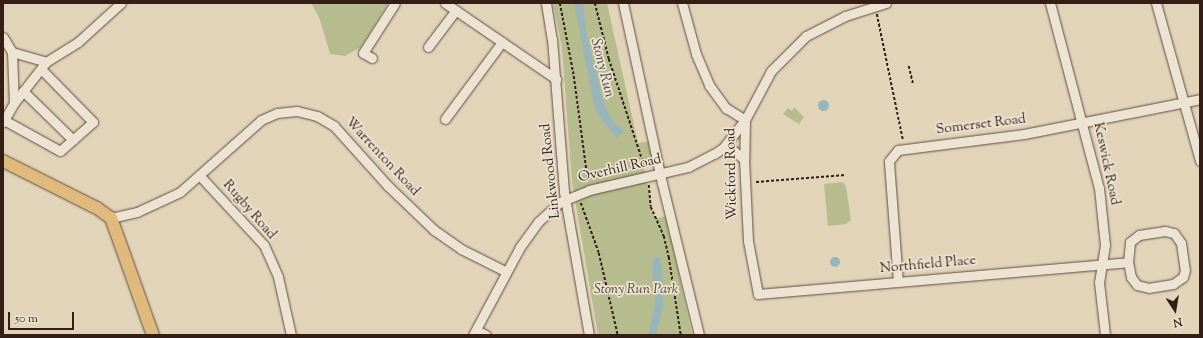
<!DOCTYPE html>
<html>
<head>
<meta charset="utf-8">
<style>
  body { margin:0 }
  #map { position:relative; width:1203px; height:338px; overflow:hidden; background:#e1d4b9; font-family:"Sorts Mill Goudy",serif }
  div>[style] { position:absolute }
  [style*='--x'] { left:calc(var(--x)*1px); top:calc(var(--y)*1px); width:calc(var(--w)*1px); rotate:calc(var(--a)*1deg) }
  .green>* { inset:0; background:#b6bc8d }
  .water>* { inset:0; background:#98b6b9 }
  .round { border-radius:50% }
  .path>* { height:1.5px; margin-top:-0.75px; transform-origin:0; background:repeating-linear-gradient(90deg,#341e15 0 3px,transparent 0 5px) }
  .roads { filter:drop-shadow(0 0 1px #5f4c3e) drop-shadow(0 0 1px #5f4c3e) }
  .minor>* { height:9px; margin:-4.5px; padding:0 4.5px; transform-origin:4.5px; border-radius:4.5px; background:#ece3d2 }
  .major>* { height:12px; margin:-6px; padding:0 6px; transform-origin:6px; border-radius:6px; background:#e0ba7c }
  span { translate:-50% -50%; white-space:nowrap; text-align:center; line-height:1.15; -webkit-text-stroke:3.5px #ece3d2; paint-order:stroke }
  .street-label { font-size:14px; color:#341e15 }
  .park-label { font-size:14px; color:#544633; font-style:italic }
  .water-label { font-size:15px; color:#524c46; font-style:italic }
  .frame { position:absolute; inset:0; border:4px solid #341e15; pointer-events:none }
  .north { position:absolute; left:1155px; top:290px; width:40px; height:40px; -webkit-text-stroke:3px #ece3d2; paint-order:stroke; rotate:168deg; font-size:11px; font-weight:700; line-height:16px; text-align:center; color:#341e15 }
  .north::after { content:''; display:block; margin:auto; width:14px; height:18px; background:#341e15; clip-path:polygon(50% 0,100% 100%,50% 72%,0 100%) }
  .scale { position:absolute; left:8px; top:312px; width:66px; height:18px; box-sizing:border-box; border:2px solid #341e15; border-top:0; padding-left:5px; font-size:12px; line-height:14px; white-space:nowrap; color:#341e15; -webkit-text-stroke:3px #ece3d2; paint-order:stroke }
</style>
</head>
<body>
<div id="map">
  <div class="green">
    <div style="clip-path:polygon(311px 3px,388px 3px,361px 47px,345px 56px,330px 54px,319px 17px)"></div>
    <div style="clip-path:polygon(553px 3px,607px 3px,638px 143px,650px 141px,656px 166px,644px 168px,648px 188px,655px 219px,666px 216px,692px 335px,598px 335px,572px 182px,562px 48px)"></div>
    <div style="clip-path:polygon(794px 107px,804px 117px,799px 124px,783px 114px,788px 108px,792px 111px)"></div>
    <div style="clip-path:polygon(843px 182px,846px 187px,851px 220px,846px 224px,828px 226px,824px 184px)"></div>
  </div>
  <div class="water">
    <div style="clip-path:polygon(574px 3px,583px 3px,587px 37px,605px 107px,614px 123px,624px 130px,617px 138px,602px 121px,594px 106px)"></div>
    <div class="round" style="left:817.5px;top:99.5px;width:11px;height:11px"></div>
    <div style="clip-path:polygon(654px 257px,659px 257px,662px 264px,663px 306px,656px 335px,648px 335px,655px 303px,652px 267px)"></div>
    <div class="round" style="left:830px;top:257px;width:10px;height:10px"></div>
  </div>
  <div class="path">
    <div style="--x:560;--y:3;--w:74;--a:79.1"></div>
    <div style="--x:574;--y:76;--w:106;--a:82.4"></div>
    <div style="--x:595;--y:3;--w:58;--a:76"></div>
    <div style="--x:609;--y:59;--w:115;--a:71.7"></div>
    <div style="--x:877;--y:14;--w:129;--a:78.3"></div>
    <div style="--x:909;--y:66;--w:18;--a:77"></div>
    <div style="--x:756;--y:182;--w:90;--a:-4.4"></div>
    <div style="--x:649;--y:185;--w:22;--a:85"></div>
    <div style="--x:651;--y:207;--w:32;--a:66"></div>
    <div style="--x:664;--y:236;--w:22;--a:77"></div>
    <div style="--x:669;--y:257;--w:79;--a:81.3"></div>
    <div style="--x:581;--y:203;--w:53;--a:70.2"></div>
    <div style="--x:599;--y:253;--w:84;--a:77"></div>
  </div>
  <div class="roads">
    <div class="minor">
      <div style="--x:445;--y:3;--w:135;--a:34.4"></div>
      <div style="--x:546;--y:3;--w:36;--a:81"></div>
      <div style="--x:552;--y:39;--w:153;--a:85.5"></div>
      <div style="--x:564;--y:192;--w:145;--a:80.1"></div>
      <div style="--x:623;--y:3;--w:184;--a:77.8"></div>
      <div style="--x:662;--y:183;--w:156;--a:76.3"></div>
      <div style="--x:682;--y:3;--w:53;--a:74.6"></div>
      <div style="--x:696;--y:54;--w:34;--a:67"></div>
      <div style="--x:709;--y:85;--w:29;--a:54"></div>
      <div style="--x:726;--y:108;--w:22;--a:32"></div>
      <div style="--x:1050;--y:3;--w:191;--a:75.2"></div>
      <div style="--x:1099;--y:188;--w:57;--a:84"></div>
      <div style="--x:1105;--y:245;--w:37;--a:99"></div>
      <div style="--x:1099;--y:282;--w:53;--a:83.5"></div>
      <div style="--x:1156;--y:3;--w:164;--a:74.4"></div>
      <div style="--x:3;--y:37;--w:17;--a:59"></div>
      <div style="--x:12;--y:52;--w:51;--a:87.8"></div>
      <div style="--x:14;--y:103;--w:22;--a:120"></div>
      <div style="--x:428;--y:47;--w:46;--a:-52.9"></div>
      <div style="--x:12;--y:52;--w:35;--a:16"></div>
      <div style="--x:372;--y:58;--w:10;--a:-151"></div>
      <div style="--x:363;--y:53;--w:59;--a:-57.4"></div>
      <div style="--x:23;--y:91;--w:70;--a:44.4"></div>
      <div style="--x:14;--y:103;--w:52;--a:-52"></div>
      <div style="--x:46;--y:62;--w:38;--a:-32"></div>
      <div style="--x:78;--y:42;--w:58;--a:-42.2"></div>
      <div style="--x:445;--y:119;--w:96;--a:-53.5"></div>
      <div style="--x:4;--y:120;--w:64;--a:29"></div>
      <div style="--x:60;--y:151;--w:44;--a:-41.3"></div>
      <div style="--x:93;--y:122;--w:74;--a:-134.5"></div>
      <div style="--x:745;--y:120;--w:39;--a:91"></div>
      <div style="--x:744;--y:159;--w:82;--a:87.2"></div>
      <div style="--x:748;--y:241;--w:54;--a:79.3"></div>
      <div style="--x:758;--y:294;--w:371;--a:-4.9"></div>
      <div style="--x:723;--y:148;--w:11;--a:15"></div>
      <div style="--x:734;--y:151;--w:13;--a:39"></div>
      <div style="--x:200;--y:176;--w:94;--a:47.2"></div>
      <div style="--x:264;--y:245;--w:35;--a:66"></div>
      <div style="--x:278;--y:277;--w:59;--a:77.4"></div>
      <div style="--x:111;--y:218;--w:27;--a:-13"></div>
      <div style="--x:137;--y:212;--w:47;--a:-24.9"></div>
      <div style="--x:180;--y:192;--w:108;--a:-41.6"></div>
      <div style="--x:261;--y:120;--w:17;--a:-24"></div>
      <div style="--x:277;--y:113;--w:20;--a:-6"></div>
      <div style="--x:297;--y:111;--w:21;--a:14"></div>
      <div style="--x:317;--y:116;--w:20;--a:30"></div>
      <div style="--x:334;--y:126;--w:81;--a:48"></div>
      <div style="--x:388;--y:186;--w:64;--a:43.7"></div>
      <div style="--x:434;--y:230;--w:33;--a:35"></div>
      <div style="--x:461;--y:249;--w:49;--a:26.6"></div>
      <div style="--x:1165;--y:231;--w:9;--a:13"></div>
      <div style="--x:1174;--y:233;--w:12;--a:55"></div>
      <div style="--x:1181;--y:243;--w:27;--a:82"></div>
      <div style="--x:1185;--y:270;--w:7;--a:106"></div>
      <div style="--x:1183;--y:277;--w:12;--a:145"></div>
      <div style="--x:1173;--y:284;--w:24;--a:171"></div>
      <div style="--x:1149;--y:288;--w:12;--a:-166"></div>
      <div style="--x:1137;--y:285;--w:10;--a:-127"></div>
      <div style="--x:1131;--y:277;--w:15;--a:-101"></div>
      <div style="--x:1128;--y:262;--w:20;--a:-84"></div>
      <div style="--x:1130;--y:242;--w:11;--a:-38"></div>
      <div style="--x:1139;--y:235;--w:26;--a:-9"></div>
      <div style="--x:898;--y:282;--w:121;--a:-94.3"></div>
      <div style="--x:889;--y:161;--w:14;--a:-51"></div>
      <div style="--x:898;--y:150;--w:127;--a:-7.2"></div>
      <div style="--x:1024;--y:134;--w:179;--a:-11.2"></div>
      <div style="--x:476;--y:330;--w:11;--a:27"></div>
      <div style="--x:473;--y:335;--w:100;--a:-61.9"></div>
      <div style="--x:520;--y:247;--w:31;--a:-54"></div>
      <div style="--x:538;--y:222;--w:30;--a:-42"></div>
      <div style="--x:560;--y:202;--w:31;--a:-22"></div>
      <div style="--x:589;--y:190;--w:102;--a:-13.1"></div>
      <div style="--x:688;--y:167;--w:29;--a:-27"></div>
      <div style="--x:714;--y:154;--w:11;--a:-34"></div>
      <div style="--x:723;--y:148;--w:36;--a:-52"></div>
      <div style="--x:745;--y:120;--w:55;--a:-62"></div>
      <div style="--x:771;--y:71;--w:49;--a:-45"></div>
      <div style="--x:806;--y:36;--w:44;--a:-27.1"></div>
      <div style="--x:845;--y:16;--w:43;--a:-17.6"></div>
    </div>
    <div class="major">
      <div style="--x:3;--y:161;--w:105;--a:26.6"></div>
      <div style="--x:97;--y:208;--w:17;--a:36"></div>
      <div style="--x:111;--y:218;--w:124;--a:70.3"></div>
    </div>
  </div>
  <div class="street-label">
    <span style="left:981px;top:125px;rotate:-7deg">Somerset Road</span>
    <span style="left:382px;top:157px;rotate:47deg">Warrenton Road</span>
    <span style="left:1106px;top:164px;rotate:78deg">Keswick Road</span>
    <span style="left:620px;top:169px;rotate:-13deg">Overhill Road</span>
    <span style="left:551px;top:171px;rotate:-96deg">Linkwood Road</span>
    <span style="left:732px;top:174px;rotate:-91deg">Wickford Road</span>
    <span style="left:249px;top:210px;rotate:49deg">Rugby Road</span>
    <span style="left:928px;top:265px;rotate:-5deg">Northfield Place</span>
  </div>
  <div class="park-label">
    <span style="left:636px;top:290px">Stony Run Park</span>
  </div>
  <div class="water-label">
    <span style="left:602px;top:68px;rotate:76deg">Stony Run</span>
  </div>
  <div class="frame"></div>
  <div class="north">N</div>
  <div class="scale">50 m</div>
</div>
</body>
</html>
